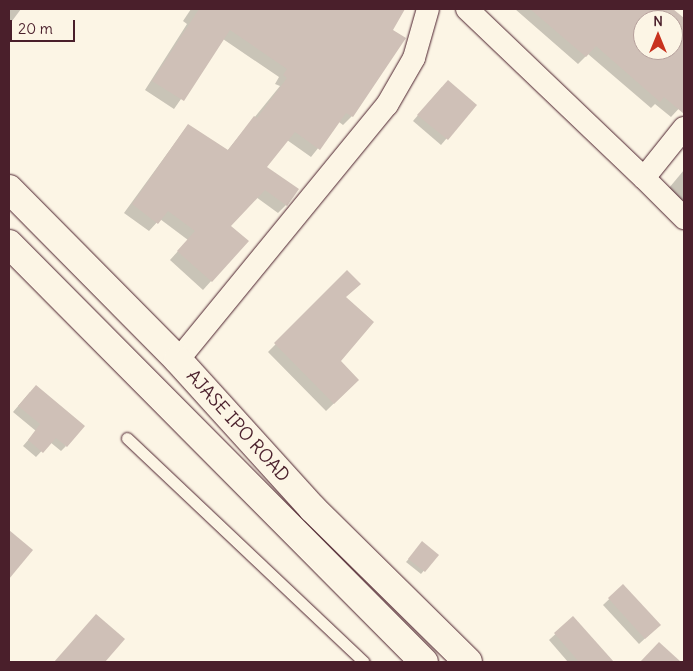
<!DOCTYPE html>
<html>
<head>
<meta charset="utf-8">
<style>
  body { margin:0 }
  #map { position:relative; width:693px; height:671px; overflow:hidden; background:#fcf5e5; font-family:Delius,sans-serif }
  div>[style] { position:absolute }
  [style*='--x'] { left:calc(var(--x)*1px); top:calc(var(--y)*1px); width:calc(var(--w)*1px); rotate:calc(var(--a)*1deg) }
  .shadow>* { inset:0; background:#0003 }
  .building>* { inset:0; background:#cfc0b7 }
  .roads { filter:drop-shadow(0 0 1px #4a1f2b) drop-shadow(0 0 1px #4a1f2b) }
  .service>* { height:11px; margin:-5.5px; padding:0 5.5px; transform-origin:5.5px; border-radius:5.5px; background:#fcf5e5 }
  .minor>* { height:22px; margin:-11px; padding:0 11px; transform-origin:11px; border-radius:11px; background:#fcf5e5 }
  .trunk>* { height:28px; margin:-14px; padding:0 14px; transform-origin:14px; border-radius:14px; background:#fcf5e5 }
  span { translate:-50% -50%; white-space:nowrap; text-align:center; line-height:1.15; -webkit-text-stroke:4px #fcf5e5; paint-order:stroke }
  .street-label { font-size:18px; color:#4a1f2b }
  .frame { position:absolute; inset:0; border:10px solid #4a1f2b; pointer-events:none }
  .north { position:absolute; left:633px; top:10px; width:50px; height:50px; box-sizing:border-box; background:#fcf5e5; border:1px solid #b59f9b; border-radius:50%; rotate:0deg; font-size:14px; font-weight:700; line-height:20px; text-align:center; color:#4a1f2b }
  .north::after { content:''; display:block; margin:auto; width:18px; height:22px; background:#c8321e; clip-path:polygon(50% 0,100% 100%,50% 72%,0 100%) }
  .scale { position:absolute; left:10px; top:20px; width:65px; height:22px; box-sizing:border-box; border:2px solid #4a1f2b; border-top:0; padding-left:6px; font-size:15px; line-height:18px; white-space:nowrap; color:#4a1f2b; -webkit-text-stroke:4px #fcf5e5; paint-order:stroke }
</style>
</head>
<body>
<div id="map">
  <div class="shadow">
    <div style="clip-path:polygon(9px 9px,21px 9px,9px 25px)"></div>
    <div style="clip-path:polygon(191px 9px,402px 9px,392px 30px,404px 38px,352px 116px,343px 125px,339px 122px,311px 157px,287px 140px,265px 167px,286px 205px,278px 213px,256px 197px,230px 226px,247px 241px,203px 290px,170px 260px,188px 240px,160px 219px,149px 231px,124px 213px,188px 125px,227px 151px,280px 86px,275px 84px,279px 77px,223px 39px,174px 109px,145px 90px,187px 24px,183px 21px)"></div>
    <div style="clip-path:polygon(evenodd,515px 9px,671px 9px,684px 20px,684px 103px,671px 117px,655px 104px,651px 108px,588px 54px,578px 64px,515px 9px,643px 20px,673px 20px,673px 50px,643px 50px,643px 20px)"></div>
    <div style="clip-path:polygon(442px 87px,475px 105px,441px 145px,413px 121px)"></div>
    <div style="clip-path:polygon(684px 170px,684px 214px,664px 194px)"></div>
    <div style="clip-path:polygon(347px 272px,339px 361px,358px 380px,326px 411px,268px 352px)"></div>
    <div style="clip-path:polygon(30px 392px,66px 446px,61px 451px,50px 442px,36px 457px,23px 446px,36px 431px,13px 412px)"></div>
    <div style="clip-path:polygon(420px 546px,437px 555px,421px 574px,406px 562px)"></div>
    <div style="clip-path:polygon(623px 586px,653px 631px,639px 644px,603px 605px)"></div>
    <div style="clip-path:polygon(573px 618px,613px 662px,568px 662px,549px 640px)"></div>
  </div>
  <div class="building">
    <div style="clip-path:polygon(199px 9px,405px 9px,393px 30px,406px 38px,353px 117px,346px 113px,320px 150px,295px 132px,267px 167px,299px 189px,287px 206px,265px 190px,231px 226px,249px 241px,212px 282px,177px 251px,195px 231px,168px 211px,158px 224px,132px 204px,188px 124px,228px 150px,254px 116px,257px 118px,287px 78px,283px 75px,287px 69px,230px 30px,184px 101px,152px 81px)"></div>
    <div style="clip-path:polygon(evenodd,530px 9px,673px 9px,684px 18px,684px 114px,664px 97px,660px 102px,596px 46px,586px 57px,530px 9px,643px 20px,673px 20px,673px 50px,643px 50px,643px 20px)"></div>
    <div style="clip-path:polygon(448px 80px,477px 105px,448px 140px,417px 115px)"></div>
    <div style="clip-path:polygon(347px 270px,361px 284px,346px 297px,374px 322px,341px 361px,359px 380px,334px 404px,274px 343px)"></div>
    <div style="clip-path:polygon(36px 385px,85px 426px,67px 447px,56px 438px,43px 453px,28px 440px,40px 424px,18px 406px)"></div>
    <div style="clip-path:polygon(9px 530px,33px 550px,9px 579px)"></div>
    <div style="clip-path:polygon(422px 541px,439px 555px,425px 572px,408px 559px)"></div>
    <div style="clip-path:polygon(623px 584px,661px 625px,645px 639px,608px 598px)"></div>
    <div style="clip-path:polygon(96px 614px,125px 639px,105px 662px,54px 662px)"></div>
    <div style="clip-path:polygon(573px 616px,614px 662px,579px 662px,554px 633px)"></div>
    <div style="clip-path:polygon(659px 642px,681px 662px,640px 662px)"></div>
  </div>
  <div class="roads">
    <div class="service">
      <div style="--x:127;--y:438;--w:326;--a:43.4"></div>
    </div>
    <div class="minor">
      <div style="--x:467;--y:9;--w:245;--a:43.7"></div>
      <div style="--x:684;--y:128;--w:64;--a:128.7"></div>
      <div style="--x:644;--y:178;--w:57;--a:45"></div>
      <div style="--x:178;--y:360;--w:330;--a:-50.7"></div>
      <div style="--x:387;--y:105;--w:54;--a:-60.1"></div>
      <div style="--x:414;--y:58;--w:51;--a:-74.1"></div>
    </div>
    <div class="trunk">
      <div style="--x:9;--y:189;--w:240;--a:45.3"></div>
      <div style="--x:178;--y:360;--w:200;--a:47.8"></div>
      <div style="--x:312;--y:508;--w:219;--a:44.6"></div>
      <div style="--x:9;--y:244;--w:589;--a:45.21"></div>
    </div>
  </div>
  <div class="street-label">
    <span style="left:238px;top:426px;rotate:48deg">AJASE IPO ROAD</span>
  </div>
  <div class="frame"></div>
  <div class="north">N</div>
  <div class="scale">20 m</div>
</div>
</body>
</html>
